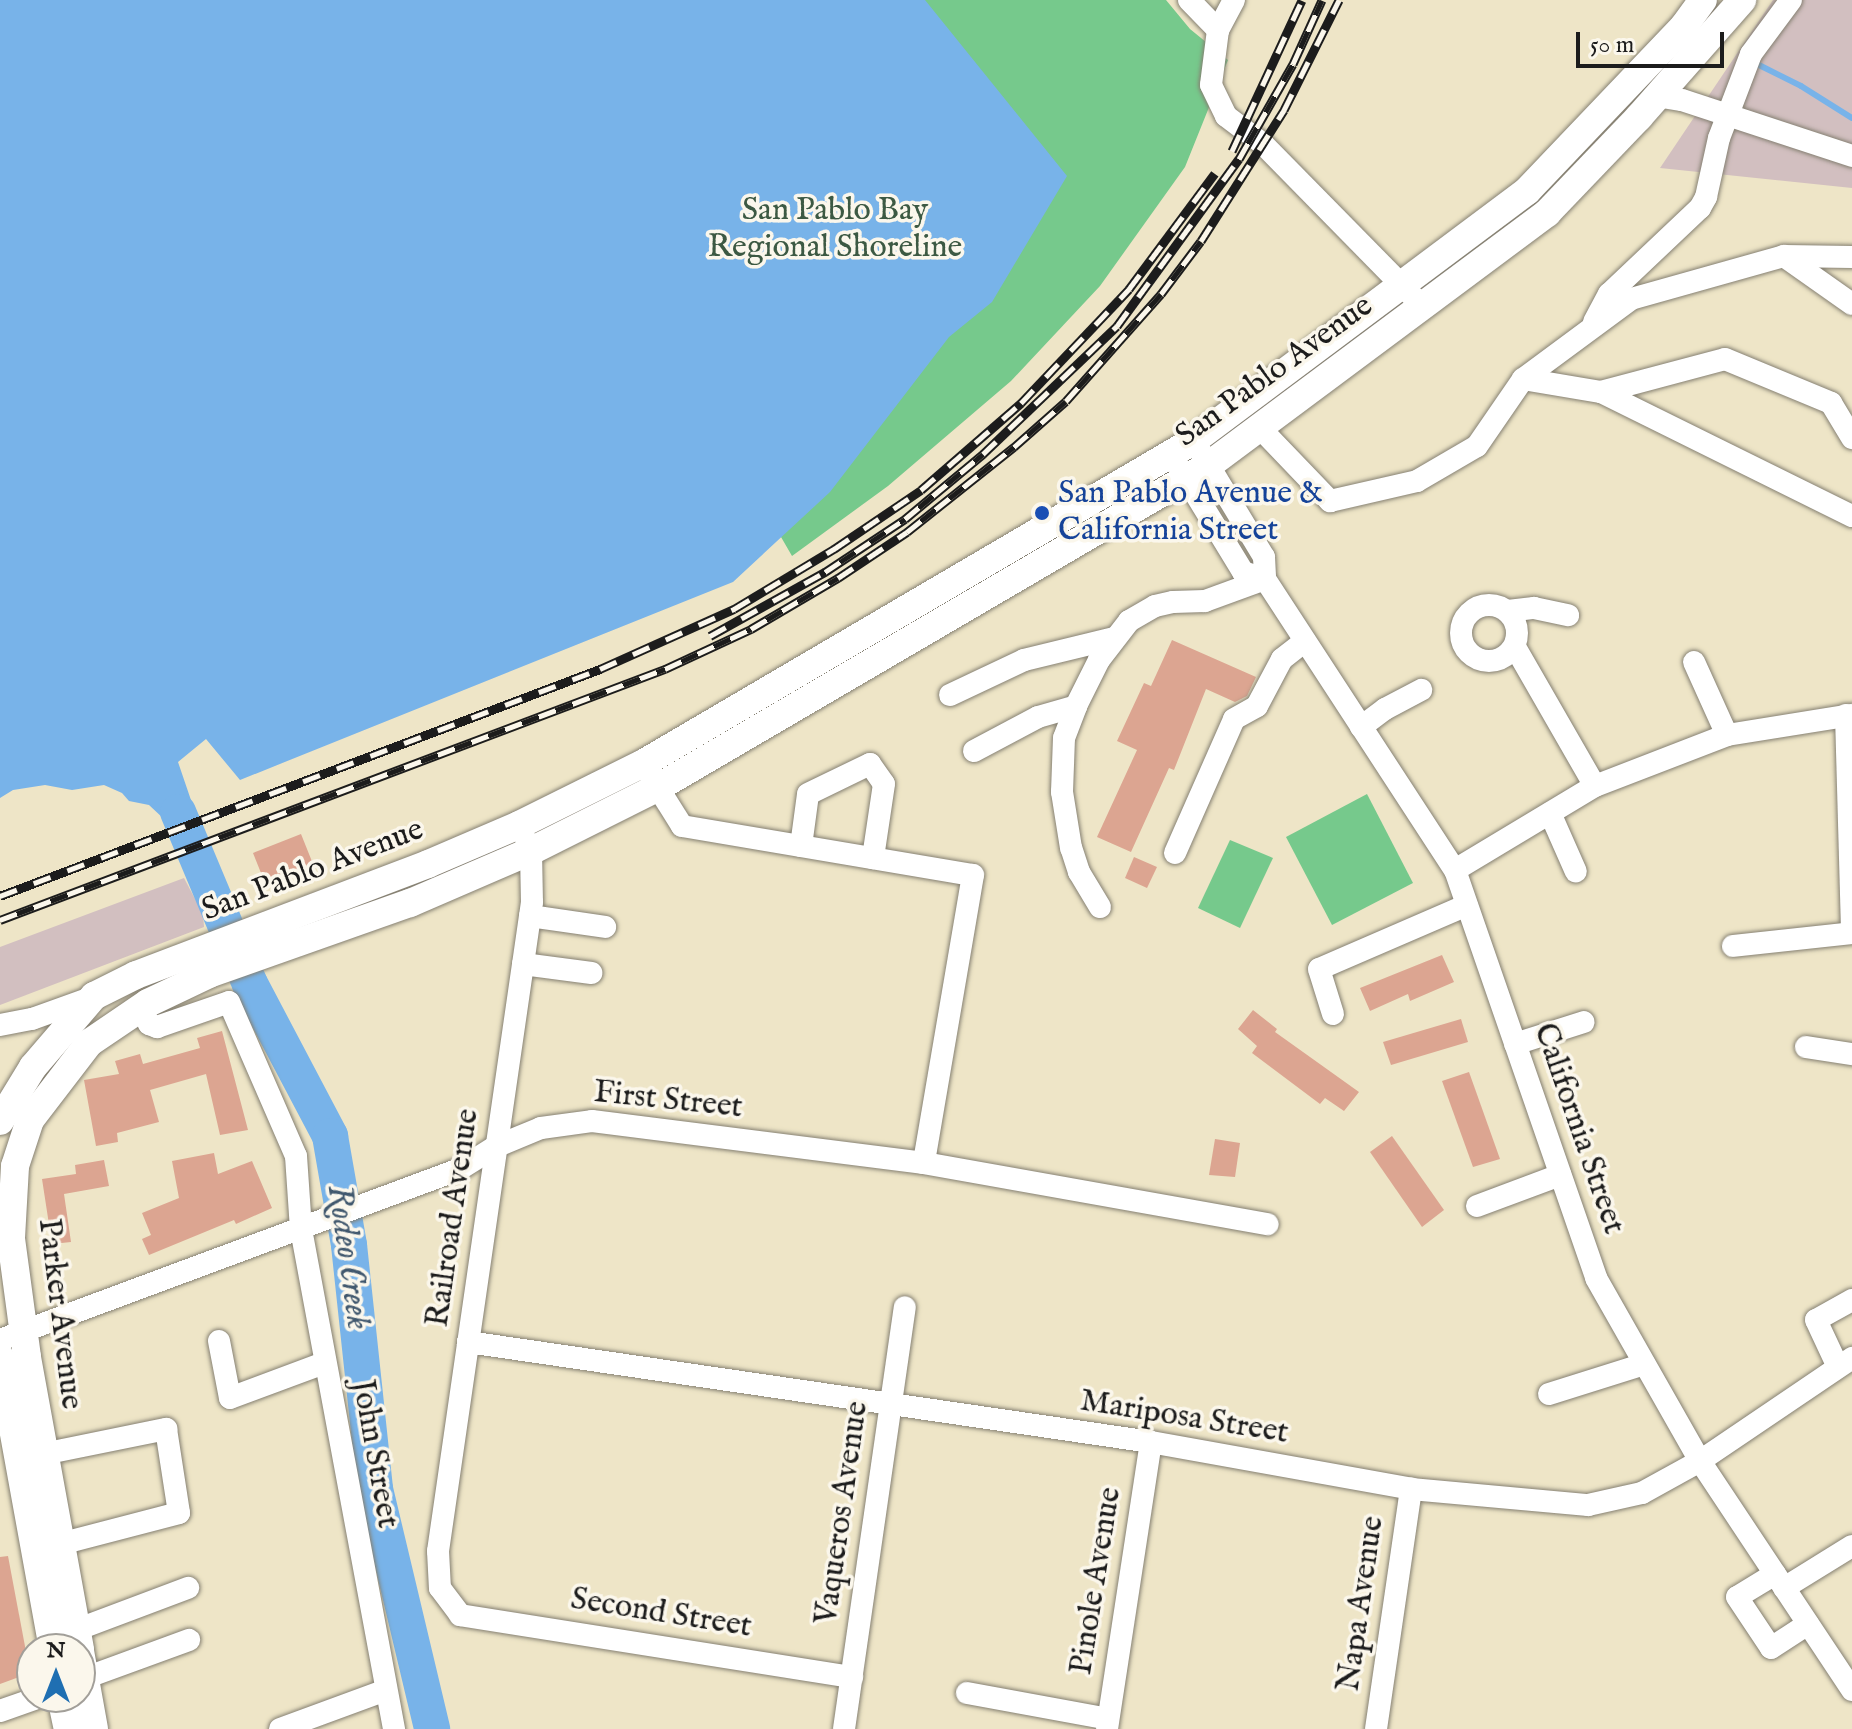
<!DOCTYPE html>
<html>
<head>
<meta charset="utf-8">
<style>
  body { margin:0 }
  #map { position:relative; width:1852px; height:1729px; overflow:hidden; background:#eee5c7; font-family:"IM FELL English",serif }
  div>[style] { position:absolute }
  [style*='--x'] { left:calc(var(--x)*1px); top:calc(var(--y)*1px); width:calc(var(--w)*1px); rotate:calc(var(--a)*1deg) }
  .industrial>* { inset:0; background:#d2bfc0 }
  .green>* { inset:0; background:#76c98c }
  .water>* { inset:0; background:#78b3e9 }
  .stream>* { height:6px; margin:-3px; padding:0 3px; transform-origin:3px; border-radius:3px; background:#78b3e9 }
  .river>* { height:36px; margin:-18px; padding:0 18px; transform-origin:18px; border-radius:18px; background:#78b3e9 }
  .building>* { inset:0; background:#dca591 }
  .roads { filter:drop-shadow(0 0 2px #858072) drop-shadow(0 0 2px #858072) }
  .minor>* { height:22px; margin:-11px; padding:0 11px; transform-origin:11px; border-radius:11px; background:#fff }
  .minor>.ring { margin:-11px; padding:0; box-sizing:content-box; background:none; border:22px solid #fff; border-radius:50% }
  .major>* { height:28px; margin:-14px; padding:0 14px; transform-origin:14px; border-radius:14px; background:#fff }
  .rail>* { height:9px; margin-top:-4.5px; transform-origin:0; background:repeating-linear-gradient(90deg,#fbf7ec 0 18px,#1c1c1c 0 36px); box-sizing:border-box; border-block:2px solid #1c1c1c }
  .dots>* { width:22px; height:22px; translate:-50% -50%; box-sizing:border-box; border:4px solid #fbf7ec; border-radius:50% }
  span { translate:-50% -50%; white-space:nowrap; text-align:center; line-height:1.15; -webkit-text-stroke:7px #fbf7ec; paint-order:stroke }
  .park-label { font-size:32px; color:#3c5943 }
  .street-label { font-size:32px; color:#1c1c1c }
  .transit-label { font-size:32px; color:#164399 }
  .left { translate:0 -50%; text-align:left }
  .water-label { font-size:34px; color:#41586e; font-style:italic }
  .north { position:absolute; left:16px; top:1633px; width:80px; height:80px; box-sizing:border-box; background:#fbf7ec; border:2px solid #a29f99; border-radius:50%; rotate:0deg; font-size:22px; font-weight:700; line-height:32px; text-align:center; color:#1c1c1c }
  .north::after { content:''; display:block; margin:auto; width:28px; height:36px; background:#1f6fb2; clip-path:polygon(50% 0,100% 100%,50% 72%,0 100%) }
  .scale { position:absolute; left:1576px; top:32px; width:148px; height:36px; box-sizing:border-box; border:4px solid #1c1c1c; border-top:0; padding-left:10px; font-size:24px; line-height:28px; white-space:nowrap; color:#1c1c1c; -webkit-text-stroke:6px #fbf7ec; paint-order:stroke }
</style>
</head>
<body>
<div id="map">
  <div class="industrial">
    <div style="clip-path:polygon(1773px 0,1852px 0,1852px 188px,1660px 168px)"></div>
    <div style="clip-path:polygon(184px 878px,203px 914px,204px 927px,0 1005px,0 947px)"></div>
  </div>
  <div class="green">
    <div style="clip-path:polygon(0 0,1166px 0,1190px 29px,1228px 60px,1185px 167px,1100px 286px,1011px 381px,888px 486px,792px 556px,781px 537px)"></div>
    <div style="clip-path:polygon(1367px 794px,1413px 883px,1332px 925px,1286px 837px)"></div>
    <div style="clip-path:polygon(1230px 840px,1273px 858px,1240px 928px,1198px 908px)"></div>
  </div>
  <div class="water">
    <div style="clip-path:polygon(0 0,925px 0,1067px 176px,992px 302px,949px 337px,830px 492px,733px 582px,240px 780px,206px 739px,178px 762px,193px 806px,164px 819px,149px 805px,129px 801px,122px 793px,104px 785px,72px 790px,45px 785px,13px 790px,0 798px)"></div>
  </div>
  <div class="stream">
    <div style="--x:1757;--y:64;--w:49;--a:26.6"></div>
    <div style="--x:1801;--y:86;--w:60;--a:32.1"></div>
  </div>
  <div class="river">
    <div style="--x:178;--y:812;--w:186;--a:67.3"></div>
    <div style="--x:250;--y:984;--w:172;--a:62.2"></div>
    <div style="--x:330;--y:1136;--w:111;--a:80.1"></div>
    <div style="--x:349;--y:1245;--w:245;--a:83.9"></div>
    <div style="--x:375;--y:1489;--w:247;--a:76.6"></div>
  </div>
  <div class="building">
    <div style="clip-path:polygon(1172px 640px,1256px 677px,1247px 696px,1235px 702px,1206px 689px,1174px 770px,1169px 768px,1131px 852px,1097px 837px,1137px 750px,1117px 741px,1144px 683px,1151px 686px)"></div>
    <div style="clip-path:polygon(301px 834px,315px 869px,267px 888px,253px 853px)"></div>
    <div style="clip-path:polygon(1134px 857px,1157px 867px,1147px 888px,1125px 878px)"></div>
    <div style="clip-path:polygon(1442px 955px,1454px 982px,1410px 1001px,1408px 994px,1370px 1011px,1360px 988px)"></div>
    <div style="clip-path:polygon(1253px 1010px,1277px 1029px,1275px 1032px,1359px 1092px,1344px 1111px,1325px 1098px,1320px 1104px,1252px 1053px,1257px 1046px,1238px 1029px)"></div>
    <div style="clip-path:polygon(1461px 1019px,1468px 1042px,1391px 1065px,1383px 1042px)"></div>
    <div style="clip-path:polygon(222px 1031px,248px 1130px,220px 1135px,206px 1074px,150px 1090px,159px 1122px,117px 1133px,118px 1142px,96px 1146px,84px 1080px,119px 1074px,115px 1061px,140px 1054px,143px 1064px,200px 1048px,197px 1038px)"></div>
    <div style="clip-path:polygon(1469px 1072px,1500px 1159px,1473px 1167px,1442px 1081px)"></div>
    <div style="clip-path:polygon(1392px 1136px,1444px 1210px,1422px 1227px,1370px 1152px)"></div>
    <div style="clip-path:polygon(1215px 1139px,1240px 1143px,1235px 1177px,1209px 1175px)"></div>
    <div style="clip-path:polygon(214px 1153px,218px 1174px,252px 1161px,272px 1208px,236px 1224px,234px 1220px,149px 1255px,142px 1239px,151px 1235px,142px 1213px,179px 1198px,172px 1161px)"></div>
    <div style="clip-path:polygon(104px 1160px,109px 1186px,64px 1194px,71px 1242px,52px 1244px,42px 1179px,76px 1174px,75px 1165px)"></div>
    <div style="clip-path:polygon(8px 1556px,30px 1673px,0 1684px,0 1557px)"></div>
  </div>
  <div class="roads">
    <div class="minor">
      <div style="--x:1189;--y:0;--w:42;--a:46"></div>
      <div style="--x:1234;--y:0;--w:34;--a:118"></div>
      <div style="--x:1218;--y:30;--w:55;--a:97.3"></div>
      <div style="--x:1211;--y:85;--w:34;--a:64"></div>
      <div style="--x:1226;--y:116;--w:46;--a:37.1"></div>
      <div style="--x:1263;--y:144;--w:228;--a:45.5"></div>
      <div style="--x:1656;--y:96;--w:26;--a:9"></div>
      <div style="--x:1682;--y:100;--w:179;--a:18.2"></div>
      <div style="--x:1784;--y:256;--w:83;--a:35.2"></div>
      <div style="--x:1594;--y:322;--w:32;--a:-62"></div>
      <div style="--x:1609;--y:294;--w:125;--a:-43.4"></div>
      <div style="--x:1700;--y:208;--w:13;--a:-61"></div>
      <div style="--x:1706;--y:197;--w:60;--a:-77.6"></div>
      <div style="--x:1719;--y:138;--w:90;--a:-69.1"></div>
      <div style="--x:1751;--y:54;--w:67;--a:-53.5"></div>
      <div style="--x:1523;--y:379;--w:79;--a:9.5"></div>
      <div style="--x:1601;--y:392;--w:280;--a:26.3"></div>
      <div style="--x:1601;--y:392;--w:128;--a:-14.9"></div>
      <div style="--x:1725;--y:359;--w:115;--a:22.5"></div>
      <div style="--x:1831;--y:403;--w:41;--a:59"></div>
      <div style="--x:1259;--y:427;--w:103;--a:46.2"></div>
      <div style="--x:1330;--y:501;--w:89;--a:-12.9"></div>
      <div style="--x:1417;--y:481;--w:69;--a:-30.3"></div>
      <div style="--x:1477;--y:446;--w:81;--a:-55.5"></div>
      <div style="--x:1523;--y:379;--w:134;--a:-36.5"></div>
      <div style="--x:1631;--y:299;--w:159;--a:-15.7"></div>
      <div style="--x:1784;--y:256;--w:68;--a:0.8"></div>
      <div style="--x:1200;--y:451;--w:124;--a:58.9"></div>
      <div style="--x:1264;--y:557;--w:22;--a:87"></div>
      <div style="--x:1265;--y:579;--w:348;--a:56.9"></div>
      <div style="--x:1455;--y:870;--w:432;--a:70.9"></div>
      <div style="--x:1596;--y:1278;--w:210;--a:60.4"></div>
      <div style="--x:1700;--y:1461;--w:275;--a:56.4"></div>
      <div style="--x:1179;--y:467;--w:123;--a:58.6"></div>
      <div style="--x:1243;--y:572;--w:23;--a:18"></div>
      <div class="ring" style="left:1461px;top:605px;width:34px;height:34px"></div>
      <div style="--x:1508;--y:611;--w:26;--a:-7"></div>
      <div style="--x:1534;--y:608;--w:35;--a:12"></div>
      <div style="--x:1515;--y:647;--w:160;--a:60.1"></div>
      <div style="--x:1694;--y:662;--w:80;--a:65.7"></div>
      <div style="--x:950;--y:695;--w:82;--a:-25.3"></div>
      <div style="--x:1024;--y:660;--w:93;--a:-13.7"></div>
      <div style="--x:1846;--y:715;--w:212;--a:88.4"></div>
      <div style="--x:1361;--y:727;--w:30;--a:-37"></div>
      <div style="--x:1385;--y:709;--w:41;--a:-27.8"></div>
      <div style="--x:974;--y:751;--w:72;--a:-28"></div>
      <div style="--x:1038;--y:717;--w:40;--a:-16"></div>
      <div style="--x:650;--y:775;--w:60;--a:57.9"></div>
      <div style="--x:682;--y:826;--w:295;--a:9.6"></div>
      <div style="--x:973;--y:875;--w:292;--a:99.7"></div>
      <div style="--x:1550;--y:813;--w:64;--a:66.2"></div>
      <div style="--x:526;--y:840;--w:12;--a:66"></div>
      <div style="--x:531;--y:851;--w:51;--a:88.9"></div>
      <div style="--x:532;--y:902;--w:656;--a:98.24"></div>
      <div style="--x:438;--y:1551;--w:37;--a:87"></div>
      <div style="--x:440;--y:1588;--w:34;--a:53"></div>
      <div style="--x:460;--y:1615;--w:397;--a:9"></div>
      <div style="--x:801;--y:846;--w:52;--a:-82.3"></div>
      <div style="--x:808;--y:794;--w:69;--a:-25.8"></div>
      <div style="--x:870;--y:764;--w:24;--a:55"></div>
      <div style="--x:884;--y:784;--w:75;--a:98.5"></div>
      <div style="--x:1175;--y:853;--w:146;--a:-66.2"></div>
      <div style="--x:1234;--y:719;--w:26;--a:-29"></div>
      <div style="--x:1257;--y:706;--w:53;--a:-62"></div>
      <div style="--x:1282;--y:659;--w:29;--a:-38"></div>
      <div style="--x:1455;--y:870;--w:163;--a:-31"></div>
      <div style="--x:1595;--y:786;--w:142;--a:-21.1"></div>
      <div style="--x:1727;--y:735;--w:127;--a:-9.1"></div>
      <div style="--x:1100;--y:907;--w:41;--a:-121"></div>
      <div style="--x:1079;--y:872;--w:25;--a:-108"></div>
      <div style="--x:1071;--y:848;--w:57;--a:-99.1"></div>
      <div style="--x:1062;--y:792;--w:54;--a:-87.9"></div>
      <div style="--x:1064;--y:738;--w:34;--a:-69"></div>
      <div style="--x:1076;--y:706;--w:51;--a:-63.4"></div>
      <div style="--x:1099;--y:660;--w:49;--a:-52.4"></div>
      <div style="--x:1129;--y:621;--w:30;--a:-30"></div>
      <div style="--x:1155;--y:606;--w:18;--a:-13"></div>
      <div style="--x:1173;--y:602;--w:32;--a:-2"></div>
      <div style="--x:1205;--y:601;--w:64;--a:-20.1"></div>
      <div style="--x:530;--y:916;--w:76;--a:8.3"></div>
      <div style="--x:1733;--y:946;--w:120;--a:-6.2"></div>
      <div style="--x:523;--y:964;--w:69;--a:7.5"></div>
      <div style="--x:141;--y:1007;--w:19;--a:65"></div>
      <div style="--x:149;--y:1024;--w:9;--a:21"></div>
      <div style="--x:157;--y:1027;--w:76;--a:-19.1"></div>
      <div style="--x:229;--y:1002;--w:168;--a:66.5"></div>
      <div style="--x:296;--y:1156;--w:73;--a:86.1"></div>
      <div style="--x:301;--y:1229;--w:509;--a:79.46"></div>
      <div style="--x:1333;--y:1014;--w:47;--a:-107.3"></div>
      <div style="--x:1319;--y:969;--w:161;--a:-23.4"></div>
      <div style="--x:0;--y:1025;--w:33;--a:-11"></div>
      <div style="--x:32;--y:1019;--w:65;--a:-19.8"></div>
      <div style="--x:1515;--y:1044;--w:72;--a:-17.7"></div>
      <div style="--x:1806;--y:1047;--w:47;--a:8.7"></div>
      <div style="--x:1477;--y:1206;--w:89;--a:-20.5"></div>
      <div style="--x:0;--y:1340;--w:491;--a:-20.4"></div>
      <div style="--x:460;--y:1169;--w:41;--a:-32.2"></div>
      <div style="--x:495;--y:1147;--w:50;--a:-22.4"></div>
      <div style="--x:541;--y:1128;--w:51;--a:-7.8"></div>
      <div style="--x:592;--y:1121;--w:335;--a:7.2"></div>
      <div style="--x:924;--y:1163;--w:349;--a:10.1"></div>
      <div style="--x:219;--y:1341;--w:58;--a:79.1"></div>
      <div style="--x:230;--y:1398;--w:100;--a:-20.4"></div>
      <div style="--x:468;--y:1342;--w:690;--a:8.33"></div>
      <div style="--x:1151;--y:1442;--w:264;--a:10.2"></div>
      <div style="--x:1411;--y:1489;--w:178;--a:5.2"></div>
      <div style="--x:1588;--y:1505;--w:55;--a:-12.5"></div>
      <div style="--x:1642;--y:1493;--w:66;--a:-28.9"></div>
      <div style="--x:1700;--y:1461;--w:184;--a:-34.1"></div>
      <div style="--x:1838;--y:1367;--w:52;--a:-115.1"></div>
      <div style="--x:1816;--y:1320;--w:41;--a:-29.1"></div>
      <div style="--x:1549;--y:1394;--w:100;--a:-17.5"></div>
      <div style="--x:43;--y:1454;--w:126;--a:-11.5"></div>
      <div style="--x:166;--y:1429;--w:85;--a:81.2"></div>
      <div style="--x:179;--y:1513;--w:123;--a:165.4"></div>
      <div style="--x:1775;--y:1574;--w:44;--a:148.8"></div>
      <div style="--x:1737;--y:1597;--w:61;--a:56.3"></div>
      <div style="--x:1771;--y:1648;--w:44;--a:-33"></div>
      <div style="--x:1784;--y:1588;--w:80;--a:-31.7"></div>
      <div style="--x:76;--y:1630;--w:120;--a:-20.6"></div>
      <div style="--x:85;--y:1678;--w:111;--a:-20.1"></div>
      <div style="--x:967;--y:1693;--w:143;--a:10.4"></div>
      <div style="--x:0;--y:1711;--w:42;--a:-19.3"></div>
      <div style="--x:280;--y:1729;--w:113;--a:-20.2"></div>
      <div style="--x:844;--y:1729;--w:426;--a:-81.8"></div>
      <div style="--x:1107;--y:1729;--w:290;--a:-81.3"></div>
      <div style="--x:1376;--y:1729;--w:243;--a:-81.7"></div>
    </div>
    <div class="major">
      <div style="--x:0;--y:1121;--w:63;--a:-58.6"></div>
      <div style="--x:33;--y:1067;--w:94;--a:-49.3"></div>
      <div style="--x:94;--y:996;--w:47;--a:-26.6"></div>
      <div style="--x:136;--y:975;--w:312;--a:-20.8"></div>
      <div style="--x:428;--y:864;--w:99;--a:-23.2"></div>
      <div style="--x:519;--y:825;--w:140;--a:-26.4"></div>
      <div style="--x:644;--y:763;--w:636;--a:-30.39"></div>
      <div style="--x:1193;--y:441;--w:417;--a:-36.8"></div>
      <div style="--x:1527;--y:191;--w:228;--a:-46.4"></div>
      <div style="--x:1684;--y:26;--w:32;--a:-54"></div>
      <div style="--x:0;--y:1357;--w:297;--a:79.7"></div>
      <div style="--x:80;--y:1649;--w:297;--a:-100.3"></div>
      <div style="--x:27;--y:1357;--w:120;--a:-97.7"></div>
      <div style="--x:11;--y:1238;--w:72;--a:-86.8"></div>
      <div style="--x:15;--y:1166;--w:48;--a:-71.9"></div>
      <div style="--x:30;--y:1120;--w:97;--a:-52.5"></div>
      <div style="--x:89;--y:1043;--w:71;--a:-34.1"></div>
      <div style="--x:148;--y:1003;--w:68;--a:-25.4"></div>
      <div style="--x:209;--y:974;--w:213;--a:-19.5"></div>
      <div style="--x:410;--y:903;--w:132;--a:-23.3"></div>
      <div style="--x:531;--y:851;--w:141;--a:-26.6"></div>
      <div style="--x:657;--y:788;--w:640;--a:-30.33"></div>
      <div style="--x:1209;--y:465;--w:422;--a:-36.7"></div>
      <div style="--x:1547;--y:213;--w:133;--a:-46.2"></div>
      <div style="--x:1639;--y:117;--w:156;--a:-48.6"></div>
      <div style="--x:80;--y:1651;--w:79;--a:79.8"></div>
      <div style="--x:61;--y:1697;--w:33;--a:78"></div>
    </div>
  </div>
  <div class="rail">
    <div style="--x:1232;--y:151;--w:166;--a:-65.1"></div>
    <div style="--x:710;--y:636;--w:132;--a:-29.1"></div>
    <div style="--x:825;--y:572;--w:96;--a:-33.5"></div>
    <div style="--x:905;--y:519;--w:102;--a:-39.8"></div>
    <div style="--x:983;--y:454;--w:185;--a:-43.7"></div>
    <div style="--x:1117;--y:326;--w:207;--a:-53.9"></div>
    <div style="--x:1239;--y:159;--w:109;--a:-60.4"></div>
    <div style="--x:1293;--y:64;--w:70;--a:-65.6"></div>
    <div style="--x:0;--y:896;--w:642;--a:-20.72"></div>
    <div style="--x:600;--y:669;--w:147;--a:-24.1"></div>
    <div style="--x:734;--y:609;--w:117;--a:-31"></div>
    <div style="--x:834;--y:549;--w:105;--a:-34.1"></div>
    <div style="--x:921;--y:490;--w:133;--a:-41"></div>
    <div style="--x:1021;--y:403;--w:157;--a:-46.5"></div>
    <div style="--x:1129;--y:289;--w:144;--a:-53.4"></div>
    <div style="--x:0;--y:920;--w:711;--a:-20.68"></div>
    <div style="--x:665;--y:669;--w:95;--a:-24.9"></div>
    <div style="--x:751;--y:629;--w:101;--a:-30.4"></div>
    <div style="--x:838;--y:578;--w:83;--a:-33.7"></div>
    <div style="--x:907;--y:532;--w:137;--a:-38.5"></div>
    <div style="--x:1014;--y:447;--w:69;--a:-41.5"></div>
    <div style="--x:1066;--y:401;--w:143;--a:-48.4"></div>
    <div style="--x:1161;--y:294;--w:66;--a:-53"></div>
    <div style="--x:1201;--y:241;--w:155;--a:-57.6"></div>
    <div style="--x:1284;--y:110;--w:123;--a:-63.4"></div>
  </div>
  <div class="dots">
    <div style="left:1042px;top:513px;background:#1a4fb4"></div>
  </div>
  <div class="park-label">
    <span style="left:835px;top:230px">San Pablo Bay<br>Regional Shoreline</span>
  </div>
  <div class="street-label">
    <span style="left:1275px;top:372px;rotate:-36deg">San Pablo Avenue</span>
    <span style="left:313px;top:871px;rotate:-21deg">San Pablo Avenue</span>
    <span style="left:668px;top:1101px;rotate:6deg">First Street</span>
    <span style="left:1578px;top:1129px;rotate:71deg">California Street</span>
    <span style="left:454px;top:1218px;rotate:-82deg">Railroad Avenue</span>
    <span style="left:59px;top:1314px;rotate:83deg">Parker Avenue</span>
    <span style="left:1184px;top:1418px;rotate:9deg">Mariposa Street</span>
    <span style="left:374px;top:1454px;rotate:80deg">John Street</span>
    <span style="left:843px;top:1513px;rotate:-82deg">Vaqueros Avenue</span>
    <span style="left:1097px;top:1581px;rotate:-81deg">Pinole Avenue</span>
    <span style="left:1362px;top:1604px;rotate:-82deg">Napa Avenue</span>
    <span style="left:661px;top:1614px;rotate:9deg">Second Street</span>
  </div>
  <div class="transit-label">
    <span class="left" style="left:1058px;top:513px">San Pablo Avenue &amp;<br>California Street</span>
  </div>
  <div class="water-label">
    <span style="left:348px;top:1257px;rotate:82deg">Rodeo Creek</span>
  </div>
  <div class="north">N</div>
  <div class="scale">50 m</div>
</div>
</body>
</html>
